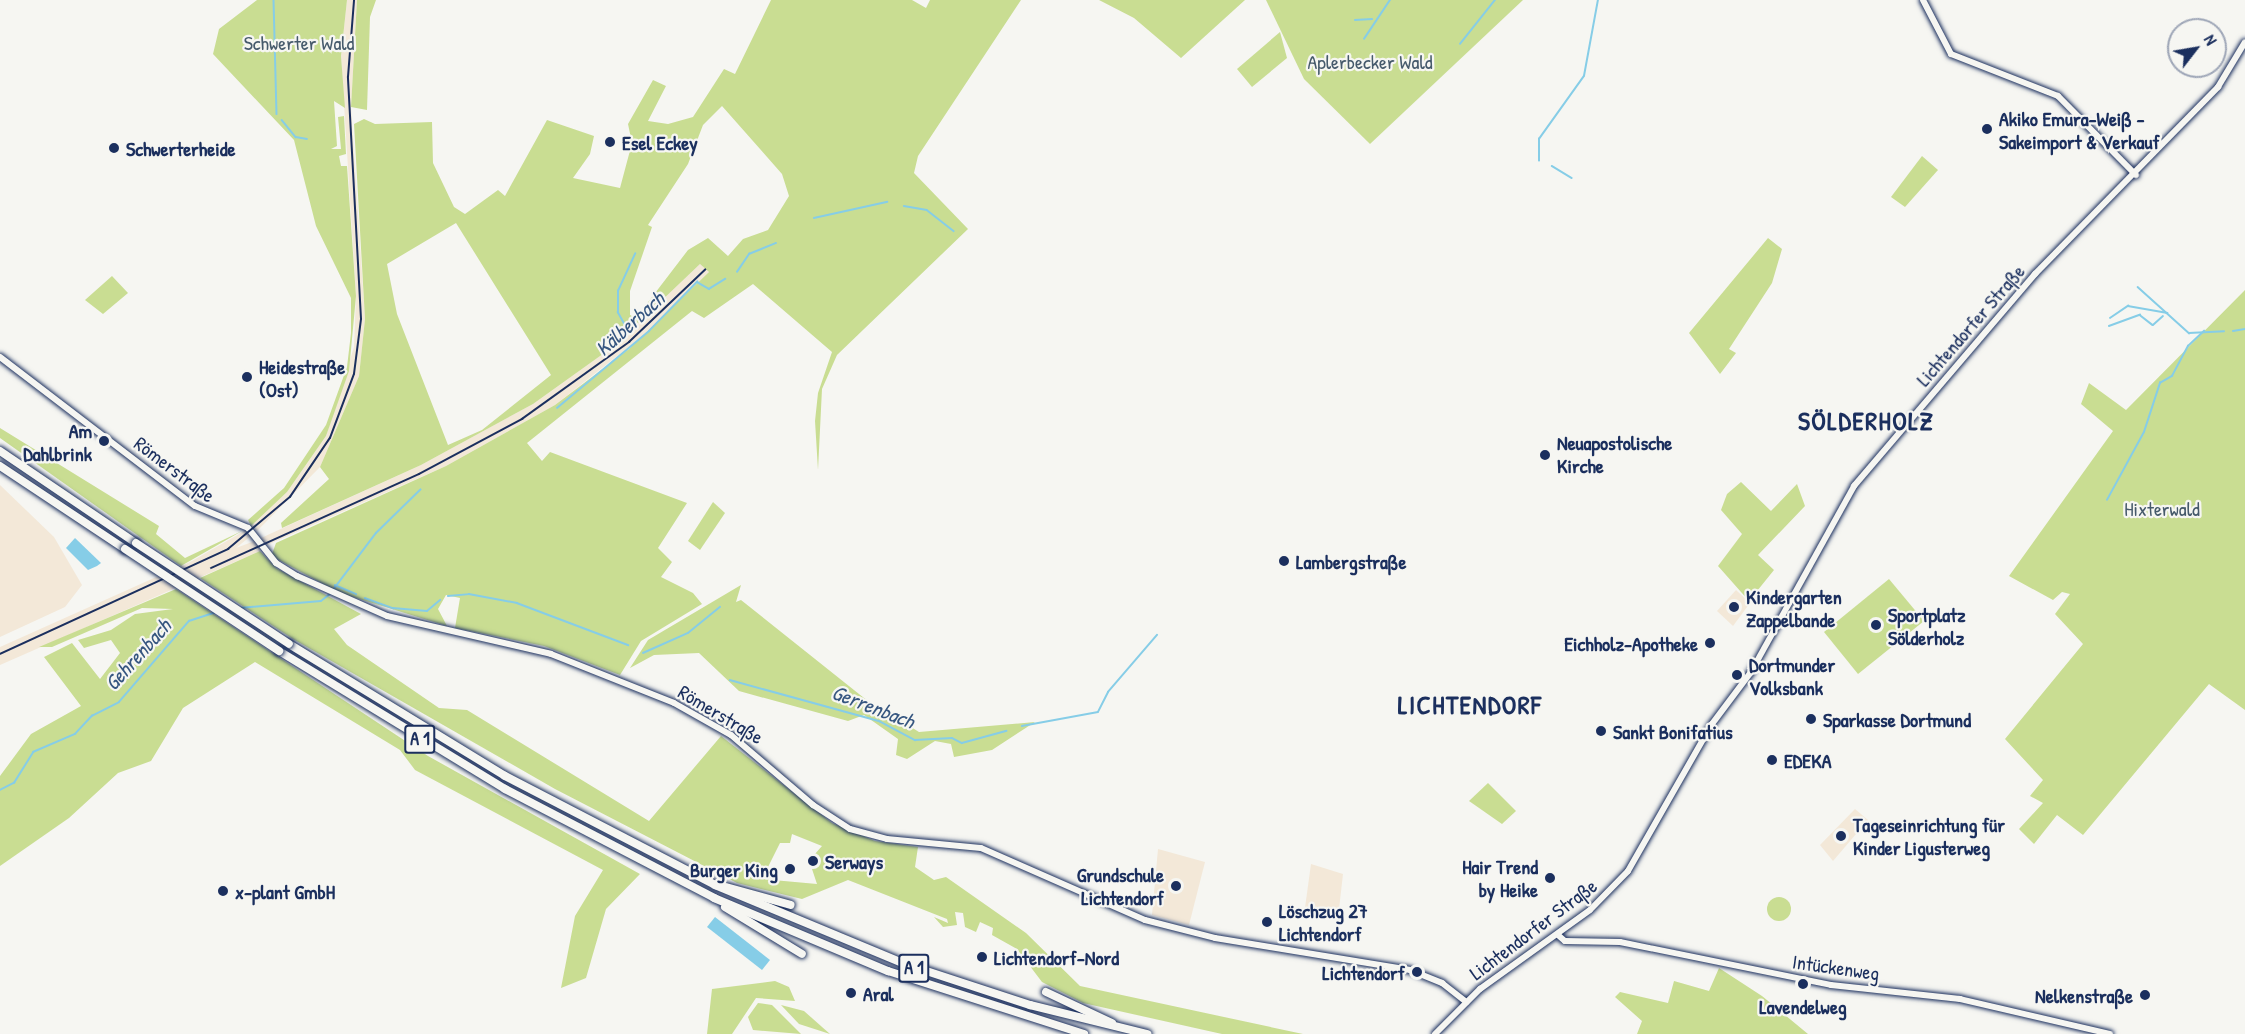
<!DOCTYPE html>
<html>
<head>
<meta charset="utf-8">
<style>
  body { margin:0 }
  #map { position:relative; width:2245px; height:1034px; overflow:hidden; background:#f6f6f2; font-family:"Patrick Hand",sans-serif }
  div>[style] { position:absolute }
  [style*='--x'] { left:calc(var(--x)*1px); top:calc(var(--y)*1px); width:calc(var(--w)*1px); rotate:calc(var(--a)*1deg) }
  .built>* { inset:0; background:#f3e8d8 }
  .green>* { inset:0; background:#c9dd92 }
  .round { border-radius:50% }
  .water>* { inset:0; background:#86cde7 }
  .stream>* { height:1.5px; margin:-0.75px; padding:0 0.75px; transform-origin:0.75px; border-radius:0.75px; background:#86cde7 }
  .roads { filter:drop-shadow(0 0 2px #1b2f5e) drop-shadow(0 0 2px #1b2f5e) }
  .secondary>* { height:6px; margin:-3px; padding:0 3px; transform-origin:3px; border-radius:3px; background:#f6f6f2 }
  .highway>* { height:8px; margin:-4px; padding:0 4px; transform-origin:4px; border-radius:4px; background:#f6f6f2 }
  .rail>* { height:1.5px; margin:-0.75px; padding:0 0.75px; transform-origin:0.75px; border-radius:0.75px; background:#1b2f5e }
  .bridges { filter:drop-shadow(0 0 2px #1b2f5e) drop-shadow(0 0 2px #1b2f5e) }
  .highway-bridge>* { height:8px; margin:-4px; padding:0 4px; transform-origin:4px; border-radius:4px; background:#f6f6f2 }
  .dots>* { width:16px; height:16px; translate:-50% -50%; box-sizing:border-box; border:3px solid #f6f6f2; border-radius:50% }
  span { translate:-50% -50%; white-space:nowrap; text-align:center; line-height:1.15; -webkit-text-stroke:4.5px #f6f6f2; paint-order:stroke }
  .shield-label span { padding:2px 4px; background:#f6f6f2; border:2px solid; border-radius:4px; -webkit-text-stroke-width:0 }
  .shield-label { font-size:18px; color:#1b2f5e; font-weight:700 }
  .park-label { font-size:20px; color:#465a6b }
  .poi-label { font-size:20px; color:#1b2f5e; font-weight:700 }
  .left { translate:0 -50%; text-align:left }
  .right { translate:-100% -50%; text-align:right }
  .street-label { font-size:20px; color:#1b2f5e }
  .water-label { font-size:21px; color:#365680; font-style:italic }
  .district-label { font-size:26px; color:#1b2f5e; font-weight:700; letter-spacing:1.5px }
  .north { position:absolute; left:2167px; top:18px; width:60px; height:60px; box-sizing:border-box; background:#f6f6f2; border:2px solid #9ea6b7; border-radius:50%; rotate:59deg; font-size:16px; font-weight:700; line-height:24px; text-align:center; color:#1b2f5e }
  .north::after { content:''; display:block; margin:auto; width:21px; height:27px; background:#1b2f5e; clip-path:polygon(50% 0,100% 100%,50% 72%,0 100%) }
</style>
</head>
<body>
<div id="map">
  <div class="built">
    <div style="clip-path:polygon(347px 0,357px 0,351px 107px,365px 319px,359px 376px,320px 467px,257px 531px,251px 526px,287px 492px,326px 436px,354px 347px,356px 296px,341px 56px)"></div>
    <div style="clip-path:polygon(700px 264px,709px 272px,654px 327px,555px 405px,446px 466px,265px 546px,261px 538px,421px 465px,533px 404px,614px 346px)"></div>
    <div style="clip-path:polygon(0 485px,54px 537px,82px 585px,65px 607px,0 637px)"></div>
    <div style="clip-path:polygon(246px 530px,252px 535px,236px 548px,257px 540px,260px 551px,0 665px,0 647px,192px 561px)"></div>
    <div style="clip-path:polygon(1736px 590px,1750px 603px,1733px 626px,1717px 611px)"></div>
    <div style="clip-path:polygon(1855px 809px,1868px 820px,1833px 861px,1820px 845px)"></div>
    <div style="clip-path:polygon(1158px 849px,1205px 862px,1189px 925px,1152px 915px)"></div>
    <div style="clip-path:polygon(1311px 864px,1343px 874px,1339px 909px,1331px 918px,1304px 915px)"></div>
  </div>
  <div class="green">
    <div style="clip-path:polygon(257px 0,347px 0,341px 56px,345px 108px,334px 101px,337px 146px,331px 149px,341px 149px,338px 117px,344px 116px,346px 154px,339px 156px,341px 166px,347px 166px,356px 296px,349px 371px,326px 436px,287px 492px,251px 526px,248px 520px,284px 488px,326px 425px,347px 367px,351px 333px,351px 298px,316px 226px,294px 140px,213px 54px,219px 29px)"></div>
    <div style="clip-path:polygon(357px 0,376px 0,370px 17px,367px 110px,351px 107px)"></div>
    <div style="clip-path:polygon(evenodd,771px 0,912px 0,926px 8px,930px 0,1021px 0,918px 156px,914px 173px,968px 229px,837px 355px,822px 389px,818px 470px,815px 421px,818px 393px,832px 352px,753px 284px,704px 318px,692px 311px,527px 443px,542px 461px,550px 452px,687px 503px,658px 548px,672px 562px,661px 577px,693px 593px,702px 604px,641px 641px,620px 675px,544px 646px,455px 628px,460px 598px,446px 595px,438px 609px,447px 626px,340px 593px,277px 559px,272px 554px,276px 543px,446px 466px,555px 405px,629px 349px,709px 272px,700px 264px,614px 346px,533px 404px,421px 465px,282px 528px,281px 523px,329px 479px,320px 467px,359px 376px,365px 319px,354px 124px,364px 119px,375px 124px,432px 122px,433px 163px,454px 207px,465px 214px,498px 190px,505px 196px,547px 120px,594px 136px,590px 154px,573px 178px,620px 188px,632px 143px,628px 124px,653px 80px,666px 86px,648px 121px,668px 124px,693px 117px,724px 69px,735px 74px,771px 0,722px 106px,782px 174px,789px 196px,768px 230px,743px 239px,728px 256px,708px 238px,688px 250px,636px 318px,630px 315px,630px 291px,652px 227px,648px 225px,688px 164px,703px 125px,722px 106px,771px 0,456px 223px,551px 375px,482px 430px,448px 445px,397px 314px,387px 264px,456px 223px)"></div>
    <div style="clip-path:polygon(1099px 0,1245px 0,1181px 58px,1134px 18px)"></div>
    <div style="clip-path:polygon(1266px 0,1523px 0,1370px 144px,1304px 79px)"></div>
    <div style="clip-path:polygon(1280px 32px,1287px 58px,1252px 87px,1237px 69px)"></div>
    <div style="clip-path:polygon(1922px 156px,1938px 170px,1905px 207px,1891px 197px)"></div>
    <div style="clip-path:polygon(1768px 238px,1782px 249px,1772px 283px,1729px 349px,1736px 353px,1720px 374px,1689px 333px)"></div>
    <div style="clip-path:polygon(112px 276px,128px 293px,103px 314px,85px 300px)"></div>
    <div style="clip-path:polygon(2245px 290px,2245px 710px,2209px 684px,2083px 835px,2057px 815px,2034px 844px,2019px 829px,2043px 803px,2030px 796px,2043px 780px,2005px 739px,2083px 644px,2055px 614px,2070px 594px,2062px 592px,2053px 600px,2009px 576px,2113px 431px,2081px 404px,2089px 383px,2126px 410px)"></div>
    <div style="clip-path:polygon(0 428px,159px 526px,156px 534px,185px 558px,242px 531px,181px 566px,0 438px)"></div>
    <div style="clip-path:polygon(1741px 482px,1771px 511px,1797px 484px,1805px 506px,1758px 555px,1774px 570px,1749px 601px,1718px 566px,1742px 534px,1721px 510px,1727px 494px)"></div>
    <div style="clip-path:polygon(713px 502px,725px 513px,700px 550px,688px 541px)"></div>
    <div style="clip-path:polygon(evenodd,260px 551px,276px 568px,361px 614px,334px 629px,347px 645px,439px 708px,467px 710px,649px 821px,721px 736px,832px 823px,875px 841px,918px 847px,915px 867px,934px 880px,946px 877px,1026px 933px,1080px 986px,1303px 1034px,1222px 1034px,1083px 1003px,1042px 982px,1017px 949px,992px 935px,993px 928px,980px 922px,976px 932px,965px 927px,963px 913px,955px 912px,957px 925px,943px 927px,934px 917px,948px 923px,947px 919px,848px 880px,802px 899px,737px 883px,555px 789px,293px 639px,200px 578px,260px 551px,792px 834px,822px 846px,814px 855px,820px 859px,812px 869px,817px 884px,762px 879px,780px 843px,790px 843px,792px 834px)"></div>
    <div style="clip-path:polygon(1889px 579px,1924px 621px,1858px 674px,1824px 632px)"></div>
    <div style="clip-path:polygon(741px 585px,736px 602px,741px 600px,864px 698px,919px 732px,1035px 722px,992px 750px,954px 757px,951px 744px,935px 741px,907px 759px,896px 755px,898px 739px,864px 715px,848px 721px,739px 691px,699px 653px,654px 655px,630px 668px,648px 640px)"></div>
    <div style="clip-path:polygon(176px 589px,428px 756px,640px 874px,606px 909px,586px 978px,561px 988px,575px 916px,603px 870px,415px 770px,400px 750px,255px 662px,183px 708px,151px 761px,118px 773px,69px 818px,0 866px,0 776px,31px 734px,81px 706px,44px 657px,72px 643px,100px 679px,120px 653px,111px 640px,84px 648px,78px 640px,111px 630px,135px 614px,173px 609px,142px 608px,52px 647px,39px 647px)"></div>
    <div style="clip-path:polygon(1488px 783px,1516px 811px,1502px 824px,1469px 801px)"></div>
    <div class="round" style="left:1767px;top:897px;width:24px;height:24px"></div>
    <div style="clip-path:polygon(1719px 968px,1762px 996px,1808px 1034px,1637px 1034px,1642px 1021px,1615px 997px,1620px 992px,1668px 1003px,1674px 981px,1709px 991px)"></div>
    <div style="clip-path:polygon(775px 981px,789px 987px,795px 1001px,756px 998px,732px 1034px,707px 1034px,712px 989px)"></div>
    <div style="clip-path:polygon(758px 1003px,772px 1005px,801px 1034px,753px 1030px,748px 1017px)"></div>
    <div style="clip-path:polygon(781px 1005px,804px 1011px,830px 1034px,799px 1024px)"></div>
  </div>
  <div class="water">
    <div style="clip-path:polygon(75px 538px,101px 563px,97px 566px,88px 570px,66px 548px)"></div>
    <div style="clip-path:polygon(715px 917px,770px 960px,762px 970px,707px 927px)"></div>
  </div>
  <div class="stream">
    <div style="--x:274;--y:0;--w:114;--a:88.5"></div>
    <div style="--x:1355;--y:20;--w:17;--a:-3"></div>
    <div style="--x:1364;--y:39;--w:47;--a:-56.3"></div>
    <div style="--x:1460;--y:44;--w:56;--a:-51.5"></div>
    <div style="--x:282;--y:120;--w:22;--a:51"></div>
    <div style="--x:296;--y:137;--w:11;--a:10"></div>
    <div style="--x:1539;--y:161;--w:22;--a:-90"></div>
    <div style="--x:1539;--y:139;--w:77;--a:-54.5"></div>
    <div style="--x:1584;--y:76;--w:77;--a:-79.6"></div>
    <div style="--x:1552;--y:166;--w:23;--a:31"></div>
    <div style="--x:904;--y:206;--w:23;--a:10"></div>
    <div style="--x:927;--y:210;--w:34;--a:38"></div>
    <div style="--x:814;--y:218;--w:75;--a:-12.4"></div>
    <div style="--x:737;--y:272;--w:22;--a:-56"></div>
    <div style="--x:749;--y:254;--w:29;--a:-22"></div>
    <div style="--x:2138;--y:287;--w:69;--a:42"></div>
    <div style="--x:2189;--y:333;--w:35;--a:-3"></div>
    <div style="--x:2110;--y:318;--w:22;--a:-34"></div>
    <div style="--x:2128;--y:306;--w:40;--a:10"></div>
    <div style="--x:2109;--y:326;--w:33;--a:-20"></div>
    <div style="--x:2140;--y:315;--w:16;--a:38"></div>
    <div style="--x:2153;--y:325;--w:13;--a:-42"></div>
    <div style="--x:628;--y:331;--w:21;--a:-119"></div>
    <div style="--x:618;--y:313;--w:22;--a:-90"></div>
    <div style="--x:618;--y:291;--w:41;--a:-65.3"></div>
    <div style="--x:2233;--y:331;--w:12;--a:-9"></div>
    <div style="--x:557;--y:408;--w:120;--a:-39.9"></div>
    <div style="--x:649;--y:331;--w:69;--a:-45.6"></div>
    <div style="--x:697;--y:282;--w:14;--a:30"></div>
    <div style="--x:709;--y:289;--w:19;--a:-32"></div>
    <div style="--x:2107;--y:500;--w:77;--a:-61.4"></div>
    <div style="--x:2144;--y:432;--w:52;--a:-71.9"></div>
    <div style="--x:2160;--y:383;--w:14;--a:-30"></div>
    <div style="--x:2172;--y:376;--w:34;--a:-62"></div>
    <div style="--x:2188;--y:346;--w:22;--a:-43"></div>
    <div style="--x:335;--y:585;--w:23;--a:23"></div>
    <div style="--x:333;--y:590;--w:71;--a:-53"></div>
    <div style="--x:376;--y:533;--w:62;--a:-44.3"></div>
    <div style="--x:448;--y:596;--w:21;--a:-5"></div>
    <div style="--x:469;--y:594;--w:49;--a:10.6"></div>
    <div style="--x:517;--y:603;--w:119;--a:20.7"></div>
    <div style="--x:365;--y:598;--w:30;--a:20"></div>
    <div style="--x:393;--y:608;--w:34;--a:5"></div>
    <div style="--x:427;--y:611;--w:17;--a:-40"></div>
    <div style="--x:239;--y:608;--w:82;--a:-4.9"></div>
    <div style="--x:321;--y:601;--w:11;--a:-38"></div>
    <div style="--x:643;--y:653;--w:49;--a:-24"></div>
    <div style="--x:688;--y:633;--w:41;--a:-39.1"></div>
    <div style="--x:730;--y:680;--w:155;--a:15.4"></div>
    <div style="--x:879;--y:721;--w:41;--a:27.8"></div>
    <div style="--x:915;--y:740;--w:37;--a:-3"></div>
    <div style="--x:952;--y:738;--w:11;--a:27"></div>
    <div style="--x:962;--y:743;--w:46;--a:-15.3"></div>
    <div style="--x:1022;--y:726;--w:77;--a:-10.4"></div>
    <div style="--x:1098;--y:712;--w:22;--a:-63"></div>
    <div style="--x:1108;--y:692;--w:75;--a:-49.3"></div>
    <div style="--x:0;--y:790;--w:16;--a:-27"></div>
    <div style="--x:14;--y:783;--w:36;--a:-58"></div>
    <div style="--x:33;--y:752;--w:46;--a:-23.2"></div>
    <div style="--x:75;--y:734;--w:25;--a:-47"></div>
    <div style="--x:92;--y:716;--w:30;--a:-27"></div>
    <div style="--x:119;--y:702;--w:107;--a:-49.2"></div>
    <div style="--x:189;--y:621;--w:26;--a:-18"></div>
  </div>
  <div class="roads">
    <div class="secondary">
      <div style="--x:1923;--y:0;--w:61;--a:62.6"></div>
      <div style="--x:1951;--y:54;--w:115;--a:21.4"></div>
      <div style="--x:2058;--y:96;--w:111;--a:45.4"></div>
      <div style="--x:0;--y:357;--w:245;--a:37.4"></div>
      <div style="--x:195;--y:506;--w:57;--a:22.5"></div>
      <div style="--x:248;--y:528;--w:45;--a:51.3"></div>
      <div style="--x:276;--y:563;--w:25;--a:32"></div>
      <div style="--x:297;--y:576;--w:98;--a:24"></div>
      <div style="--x:387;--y:616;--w:168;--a:13"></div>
      <div style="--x:551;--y:654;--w:132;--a:21.7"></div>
      <div style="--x:674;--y:703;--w:65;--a:29.3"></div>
      <div style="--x:731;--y:735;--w:108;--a:40.5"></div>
      <div style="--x:813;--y:805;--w:44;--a:33"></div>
      <div style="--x:850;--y:829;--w:38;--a:15"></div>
      <div style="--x:887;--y:839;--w:94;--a:5.5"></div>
      <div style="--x:981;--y:848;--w:179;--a:23.7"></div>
      <div style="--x:1145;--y:920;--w:72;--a:14.4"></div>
      <div style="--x:1215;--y:938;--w:198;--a:9.3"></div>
      <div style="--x:1410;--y:970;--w:35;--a:22"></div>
      <div style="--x:1442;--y:983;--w:31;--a:38"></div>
      <div style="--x:1558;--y:935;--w:9;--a:41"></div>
      <div style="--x:1565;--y:941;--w:55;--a:1"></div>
      <div style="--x:1620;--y:942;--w:215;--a:11.5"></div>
      <div style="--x:1831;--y:985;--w:130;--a:6.2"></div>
      <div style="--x:1960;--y:999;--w:154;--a:13.1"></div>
      <div style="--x:1435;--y:1034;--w:64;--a:-45"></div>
      <div style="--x:1480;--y:989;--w:135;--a:-35.7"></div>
      <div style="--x:1590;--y:910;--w:54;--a:-45.7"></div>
      <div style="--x:1628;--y:871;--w:169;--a:-60.3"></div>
      <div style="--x:1712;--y:724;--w:65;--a:-53.1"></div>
      <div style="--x:1751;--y:672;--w:213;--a:-61"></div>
      <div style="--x:1854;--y:486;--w:279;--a:-49.5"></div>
      <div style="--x:2035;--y:274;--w:262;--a:-45.6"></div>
      <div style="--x:2218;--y:87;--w:52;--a:-59"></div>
    </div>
    <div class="highway">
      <div style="--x:0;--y:451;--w:164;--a:34.1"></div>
      <div style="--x:0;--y:466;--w:150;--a:33.6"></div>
      <div style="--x:289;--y:644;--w:253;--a:31.4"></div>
      <div style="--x:505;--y:776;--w:237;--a:27.4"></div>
      <div style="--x:715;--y:885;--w:203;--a:22.6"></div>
      <div style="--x:902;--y:963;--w:135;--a:18.2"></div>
      <div style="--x:1030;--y:1005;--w:121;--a:13.9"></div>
      <div style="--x:279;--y:651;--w:265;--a:31.4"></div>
      <div style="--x:505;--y:789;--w:236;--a:27.5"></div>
      <div style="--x:714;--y:898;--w:189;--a:22.8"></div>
      <div style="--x:888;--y:971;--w:206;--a:17.8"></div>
      <div style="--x:726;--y:887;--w:67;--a:15.5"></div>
      <div style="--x:725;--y:907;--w:90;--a:31.4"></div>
      <div style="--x:1046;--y:992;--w:73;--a:25.2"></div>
    </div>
  </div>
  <div class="rail">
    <div style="--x:211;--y:568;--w:228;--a:-24.3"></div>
    <div style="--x:419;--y:474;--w:117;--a:-28.1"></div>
    <div style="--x:522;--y:419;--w:132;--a:-35.7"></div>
    <div style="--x:629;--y:342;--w:105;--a:-43.5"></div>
    <div style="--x:0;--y:654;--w:251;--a:-24.7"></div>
    <div style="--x:228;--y:549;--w:81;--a:-40"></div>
    <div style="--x:290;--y:497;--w:71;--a:-55.9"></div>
    <div style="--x:330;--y:438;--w:68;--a:-69.4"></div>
    <div style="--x:354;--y:374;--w:55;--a:-82.7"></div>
    <div style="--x:361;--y:319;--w:242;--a:-93.1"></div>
    <div style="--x:348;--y:77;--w:77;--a:-85.5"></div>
  </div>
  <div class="bridges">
    <div class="highway-bridge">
      <div style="--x:136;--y:543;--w:183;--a:33.4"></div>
      <div style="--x:125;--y:549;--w:185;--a:33.5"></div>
    </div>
  </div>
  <div class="dots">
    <div style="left:1987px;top:129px;background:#1b2f5e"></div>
    <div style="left:610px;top:142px;background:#1b2f5e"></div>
    <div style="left:114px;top:148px;background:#1b2f5e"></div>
    <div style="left:247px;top:377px;background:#1b2f5e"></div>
    <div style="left:104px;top:441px;background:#1b2f5e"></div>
    <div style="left:1545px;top:455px;background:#1b2f5e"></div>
    <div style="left:1284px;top:561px;background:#1b2f5e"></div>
    <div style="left:1734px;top:607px;background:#1b2f5e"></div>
    <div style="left:1876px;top:625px;background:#1b2f5e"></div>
    <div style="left:1710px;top:643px;background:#1b2f5e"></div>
    <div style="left:1737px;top:675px;background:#1b2f5e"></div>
    <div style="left:1811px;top:719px;background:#1b2f5e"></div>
    <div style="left:1601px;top:731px;background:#1b2f5e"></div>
    <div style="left:1772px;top:760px;background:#1b2f5e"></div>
    <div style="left:1841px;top:836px;background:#1b2f5e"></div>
    <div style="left:813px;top:861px;background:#1b2f5e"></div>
    <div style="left:790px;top:869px;background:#1b2f5e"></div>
    <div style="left:1550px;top:878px;background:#1b2f5e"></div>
    <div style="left:1176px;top:886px;background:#1b2f5e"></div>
    <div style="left:223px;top:891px;background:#1b2f5e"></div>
    <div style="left:1267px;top:922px;background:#1b2f5e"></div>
    <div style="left:982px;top:957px;background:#1b2f5e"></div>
    <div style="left:1417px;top:972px;background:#1b2f5e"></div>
    <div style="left:1803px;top:984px;background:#1b2f5e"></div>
    <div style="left:851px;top:993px;background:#1b2f5e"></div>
    <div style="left:2145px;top:995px;background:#1b2f5e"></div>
  </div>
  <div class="shield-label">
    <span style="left:420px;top:739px">A 1</span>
    <span style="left:914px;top:968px">A 1</span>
  </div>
  <div class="park-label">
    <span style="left:299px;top:42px">Schwerter Wald</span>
    <span style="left:1370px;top:61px">Aplerbecker Wald</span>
    <span style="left:2162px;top:508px">Hixterwald</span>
  </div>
  <div class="poi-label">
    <span class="left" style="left:1999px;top:130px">Akiko Emura-Weiß -<br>Sakeimport &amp; Verkauf</span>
    <span class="left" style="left:622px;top:142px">Esel Eckey</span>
    <span class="left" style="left:126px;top:148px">Schwerterheide</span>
    <span class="left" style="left:259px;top:378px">Heidestraße<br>(Ost)</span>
    <span class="right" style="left:92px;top:442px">Am<br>Dahlbrink</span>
    <span class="left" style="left:1557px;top:454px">Neuapostolische<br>Kirche</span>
    <span class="left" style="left:1296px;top:561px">Lambergstraße</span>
    <span class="left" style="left:1746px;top:608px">Kindergarten<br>Zappelbande</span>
    <span class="left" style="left:1888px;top:626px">Sportplatz<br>Sölderholz</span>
    <span class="right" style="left:1698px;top:643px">Eichholz-Apotheke</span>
    <span class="left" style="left:1749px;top:676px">Dortmunder<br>Volksbank</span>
    <span class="left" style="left:1823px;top:719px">Sparkasse Dortmund</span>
    <span class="left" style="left:1613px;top:731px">Sankt Bonifatius</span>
    <span class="left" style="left:1784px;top:760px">EDEKA</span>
    <span class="left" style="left:1853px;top:836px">Tageseinrichtung für<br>Kinder Ligusterweg</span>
    <span class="left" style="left:825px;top:861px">Serways</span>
    <span class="right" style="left:1538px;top:878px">Hair Trend<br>by Heike</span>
    <span class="right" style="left:778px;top:869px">Burger King</span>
    <span class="right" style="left:1164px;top:886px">Grundschule<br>Lichtendorf</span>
    <span class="left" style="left:235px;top:891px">x-plant GmbH</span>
    <span class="left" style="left:1279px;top:922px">Löschzug 27<br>Lichtendorf</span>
    <span class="left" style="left:994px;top:957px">Lichtendorf-Nord</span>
    <span class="right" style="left:1405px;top:972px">Lichtendorf</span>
    <span class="left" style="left:863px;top:993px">Aral</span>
    <span class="right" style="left:2133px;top:995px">Nelkenstraße</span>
    <span style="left:1803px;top:1006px">Lavendelweg</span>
  </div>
  <div class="street-label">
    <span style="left:1970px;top:325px;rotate:-49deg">Lichtendorfer Straße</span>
    <span style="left:175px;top:469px;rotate:37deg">Römerstraße</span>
    <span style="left:721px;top:714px;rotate:31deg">Römerstraße</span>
    <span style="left:1533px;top:929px;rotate:-37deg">Lichtendorfer Straße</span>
    <span style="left:1836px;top:967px;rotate:8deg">Intückenweg</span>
  </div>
  <div class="water-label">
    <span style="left:630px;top:324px;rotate:-42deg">Kälberbach</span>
    <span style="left:138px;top:655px;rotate:-48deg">Gehrenbach</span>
    <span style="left:873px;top:707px;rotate:21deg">Gerrenbach</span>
  </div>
  <div class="district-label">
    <span style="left:1866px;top:421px">SÖLDERHOLZ</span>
    <span style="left:1470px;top:705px">LICHTENDORF</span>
  </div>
  <div class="north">N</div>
</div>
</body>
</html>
